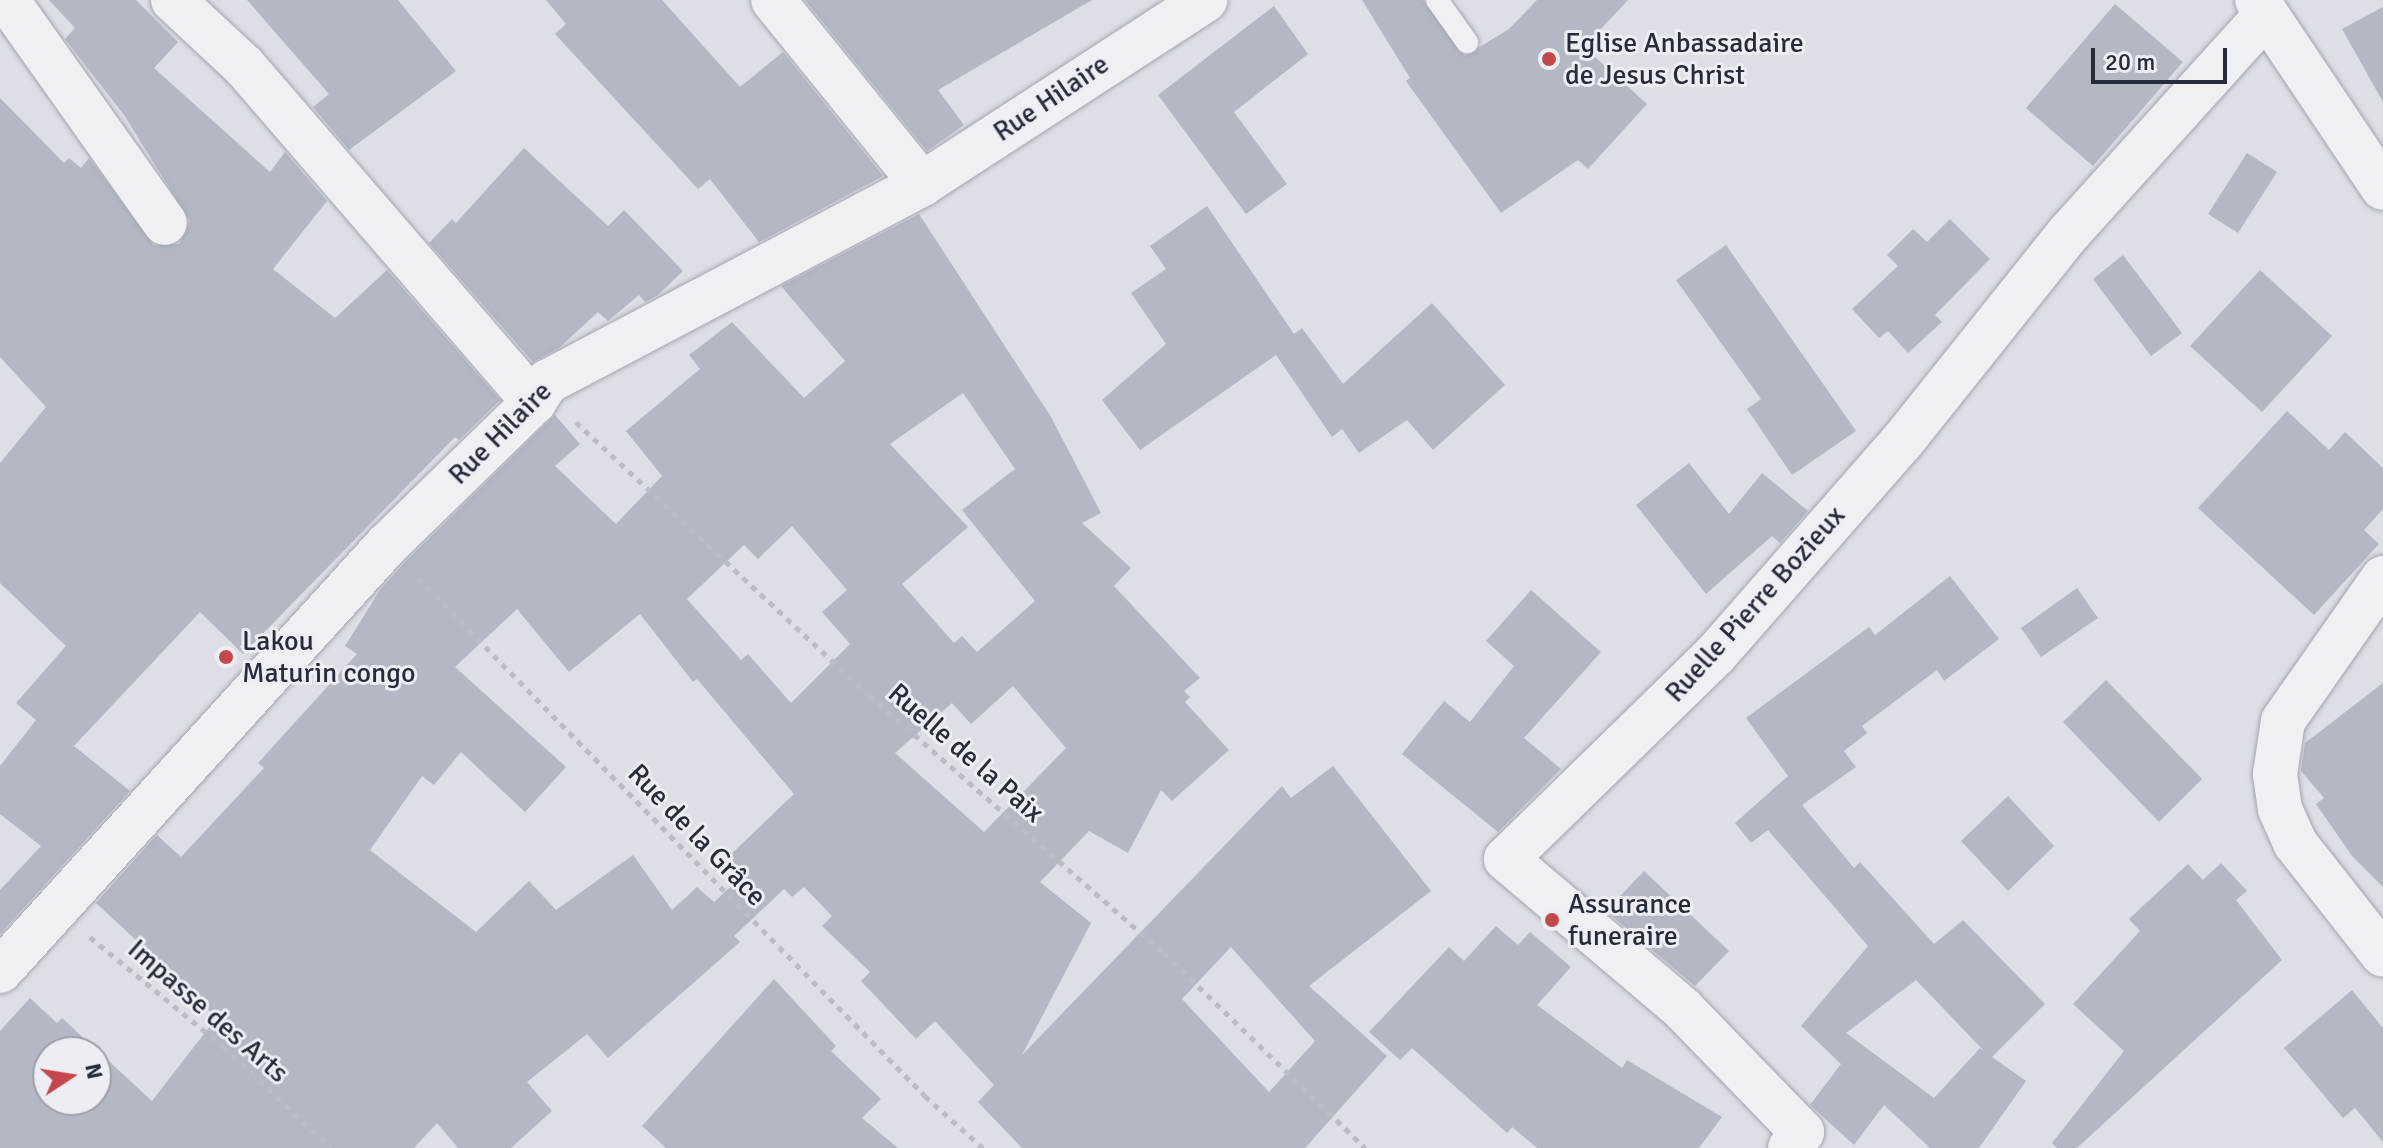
<!DOCTYPE html>
<html>
<head>
<meta charset="utf-8">
<style>
  body { margin:0 }
  #map { position:relative; width:2383px; height:1148px; overflow:hidden; background:#dcdfe5; font-family:Signika,sans-serif }
  div>[style] { position:absolute }
  [style*='--x'] { left:calc(var(--x)*1px); top:calc(var(--y)*1px); width:calc(var(--w)*1px); rotate:calc(var(--a)*1deg) }
  .building>* { inset:0; background:#b4b8c2 }
  .path>* { height:5px; margin-top:-2.5px; transform-origin:0; background:repeating-linear-gradient(90deg,#bbbdc4 0 6px,transparent 0 12px) }
  .roads { filter:drop-shadow(0 0 2px #a2a6af) drop-shadow(0 0 2px #a2a6af) }
  .service>* { height:22px; margin:-11px; padding:0 11px; transform-origin:11px; border-radius:11px; background:#eff0f4 }
  .minor>* { height:44px; margin:-22px; padding:0 22px; transform-origin:22px; border-radius:22px; background:#eff0f4 }
  .dots>* { width:22px; height:22px; translate:-50% -50%; box-sizing:border-box; border:4px solid #eceef3; border-radius:50% }
  span { translate:-50% -50%; white-space:nowrap; text-align:center; line-height:1.15; -webkit-text-stroke:6px #eceef3; paint-order:stroke }
  .poi-label { font-size:28px; color:#272c3b }
  .left { translate:0 -50%; text-align:left }
  .street-label { font-size:28px; color:#272c3b }
  .north { position:absolute; left:32px; top:1036px; width:80px; height:80px; box-sizing:border-box; background:#eceef3; border:2px solid #9da0a9; border-radius:50%; rotate:78deg; font-size:22px; font-weight:700; line-height:32px; text-align:center; color:#272c3b }
  .north::after { content:''; display:block; margin:auto; width:28px; height:36px; background:#c4484b; clip-path:polygon(50% 0,100% 100%,50% 72%,0 100%) }
  .scale { position:absolute; left:2091px; top:48px; width:136px; height:36px; box-sizing:border-box; border:4px solid #272c3b; border-top:0; padding-left:10px; font-size:24px; line-height:28px; white-space:nowrap; color:#272c3b; -webkit-text-stroke:6px #eceef3; paint-order:stroke }
</style>
</head>
<body>
<div id="map">
  <div class="building">
    <div style="clip-path:polygon(49px 0,136px 0,178px 42px,154px 68px,270px 172px,285px 152px,327px 201px,273px 269px,335px 318px,387px 270px,500px 400px,459px 440px,455px 437px,243px 654px,200px 612px,74px 746px,130px 791px,0 934px,0 890px,41px 846px,0 814px,0 766px,36px 720px,16px 703px,66px 646px,0 583px,0 463px,46px 407px,0 357px,0 98px,64px 163px,69px 158px,81px 168px,89px 158px,154px 245px,179px 244px,190px 221px,124px 115px,65px 39px,75px 28px)"></div>
    <div style="clip-path:polygon(247px 0,398px 0,456px 71px,349px 150px,313px 107px,329px 94px)"></div>
    <div style="clip-path:polygon(546px 0,662px 0,740px 87px,783px 52px,883px 176px,759px 242px,710px 179px,698px 189px,555px 34px,566px 24px)"></div>
    <div style="clip-path:polygon(805px 0,1092px 0,938px 90px,964px 125px,927px 151px)"></div>
    <div style="clip-path:polygon(1362px 0,1423px 0,1465px 56px,1509px 29px,1537px 0,1628px 0,1584px 47px,1647px 104px,1588px 169px,1578px 160px,1501px 213px,1406px 81px,1410px 78px)"></div>
    <div style="clip-path:polygon(2115px 4px,2183px 62px,2093px 166px,2026px 108px)"></div>
    <div style="clip-path:polygon(1274px 6px,1308px 54px,1234px 112px,1287px 184px,1246px 214px,1158px 95px)"></div>
    <div style="clip-path:polygon(2383px 7px,2383px 102px,2342px 29px)"></div>
    <div style="clip-path:polygon(524px 148px,608px 226px,624px 210px,683px 271px,658px 295px,645px 302px,639px 295px,608px 321px,598px 312px,559px 348px,533px 362px,429px 243px,452px 219px,456px 223px)"></div>
    <div style="clip-path:polygon(2247px 153px,2277px 172px,2238px 233px,2208px 214px)"></div>
    <div style="clip-path:polygon(1207px 206px,1294px 334px,1302px 328px,1343px 384px,1432px 303px,1505px 385px,1433px 450px,1407px 420px,1359px 453px,1342px 429px,1332px 437px,1276px 355px,1140px 450px,1102px 400px,1166px 344px,1131px 293px,1166px 269px,1150px 246px)"></div>
    <div style="clip-path:polygon(evenodd,919px 214px,1051px 417px,1101px 513px,1082px 523px,1131px 568px,1114px 586px,1200px 678px,1184px 691px,1190px 697px,1185px 702px,1229px 750px,1172px 801px,1161px 790px,1128px 853px,1089px 831px,1040px 882px,1091px 923px,1022px 1055px,1282px 786px,1291px 798px,1333px 766px,1431px 891px,1309px 986px,1387px 1056px,1305px 1148px,1022px 1148px,978px 1102px,994px 1085px,935px 1021px,916px 1039px,861px 981px,870px 972px,822px 926px,832px 916px,804px 887px,792px 897px,784px 889px,734px 936px,740px 942px,608px 1058px,587px 1034px,527px 1082px,552px 1111px,511px 1148px,458px 1148px,437px 1123px,414px 1148px,0 1148px,0 1031px,30px 998px,57px 1023px,62px 1018px,152px 1101px,217px 1017px,159px 970px,163px 965px,96px 903px,157px 835px,181px 857px,264px 768px,258px 763px,357px 654px,345px 646px,380px 590px,405px 562px,555px 415px,580px 444px,555px 466px,616px 524px,662px 476px,626px 431px,700px 369px,689px 355px,732px 322px,804px 398px,845px 361px,781px 286px,919px 214px,963px 393px,1015px 469px,962px 510px,1035px 601px,977px 652px,962px 636px,954px 643px,902px 584px,968px 527px,890px 444px,963px 393px,919px 214px,792px 526px,847px 590px,822px 612px,850px 644px,791px 703px,748px 654px,741px 660px,687px 599px,744px 545px,758px 559px,792px 526px,919px 214px,517px 609px,569px 672px,640px 614px,693px 682px,697px 679px,794px 794px,725px 860px,740px 878px,714px 902px,697px 887px,672px 910px,633px 855px,556px 910px,529px 881px,476px 932px,370px 850px,422px 776px,434px 785px,461px 752px,525px 812px,566px 767px,455px 667px,517px 609px,919px 214px,1013px 686px,1066px 748px,984px 832px,895px 753px,952px 703px,971px 724px,1013px 686px,919px 214px,1231px 947px,1315px 1041px,1269px 1092px,1182px 999px,1231px 947px,919px 214px,48px 1052px,96px 1052px,96px 1100px,48px 1100px,48px 1052px)"></div>
    <div style="clip-path:polygon(1950px 219px,1990px 259px,1935px 315px,1942px 322px,1908px 353px,1888px 331px,1879px 338px,1852px 309px,1898px 266px,1887px 255px,1913px 229px,1927px 242px)"></div>
    <div style="clip-path:polygon(1726px 245px,1856px 431px,1792px 475px,1747px 409px,1761px 399px,1676px 280px)"></div>
    <div style="clip-path:polygon(2123px 255px,2182px 333px,2151px 356px,2093px 279px)"></div>
    <div style="clip-path:polygon(2260px 270px,2332px 336px,2262px 412px,2190px 346px)"></div>
    <div style="clip-path:polygon(2287px 411px,2329px 450px,2345px 432px,2383px 468px,2383px 509px,2364px 530px,2379px 544px,2314px 615px,2198px 508px)"></div>
    <div style="clip-path:polygon(1689px 463px,1729px 514px,1762px 473px,1808px 511px,1780px 543px,1772px 536px,1706px 594px,1636px 505px)"></div>
    <div style="clip-path:polygon(evenodd,1950px 576px,1999px 639px,1944px 681px,1937px 670px,1862px 726px,1867px 733px,1844px 751px,1856px 767px,1802px 805px,1854px 868px,1860px 862px,1934px 944px,1963px 920px,2045px 1004px,1992px 1057px,2026px 1081px,1979px 1148px,1930px 1148px,1884px 1105px,1854px 1145px,1810px 1105px,1841px 1064px,1801px 1026px,1868px 946px,1768px 830px,1751px 843px,1735px 823px,1788px 776px,1746px 718px,1869px 627px,1875px 635px,1950px 576px,1916px 980px,1984px 1051px,1980px 1048px,1934px 1098px,1846px 1033px,1916px 980px)"></div>
    <div style="clip-path:polygon(2077px 588px,2098px 618px,2041px 657px,2021px 628px)"></div>
    <div style="clip-path:polygon(1531px 590px,1601px 652px,1524px 738px,1561px 769px,1498px 832px,1402px 754px,1444px 701px,1470px 722px,1514px 666px,1486px 641px)"></div>
    <div style="clip-path:polygon(2106px 680px,2202px 779px,2159px 822px,2063px 722px)"></div>
    <div style="clip-path:polygon(2383px 683px,2383px 887px,2352px 856px,2316px 804px,2324px 798px,2301px 771px,2305px 743px)"></div>
    <div style="clip-path:polygon(2008px 796px,2054px 846px,2008px 891px,1961px 841px)"></div>
    <div style="clip-path:polygon(2221px 863px,2247px 891px,2236px 900px,2282px 960px,2077px 1148px,2057px 1148px,2052px 1143px,2124px 1051px,2073px 1004px,2140px 931px,2129px 919px,2188px 864px,2203px 880px)"></div>
    <div style="clip-path:polygon(1644px 871px,1729px 951px,1695px 986px,1606px 911px)"></div>
    <div style="clip-path:polygon(1496px 926px,1518px 945px,1530px 932px,1571px 967px,1537px 1005px,1622px 1068px,1627px 1060px,1722px 1117px,1699px 1148px,1537px 1148px,1512px 1127px,1507px 1133px,1412px 1048px,1400px 1060px,1369px 1032px,1449px 947px,1464px 961px)"></div>
    <div style="clip-path:polygon(774px 979px,836px 1046px,831px 1051px,881px 1099px,862px 1118px,898px 1148px,666px 1148px,642px 1126px)"></div>
    <div style="clip-path:polygon(2352px 990px,2383px 1028px,2383px 1142px,2355px 1108px,2343px 1118px,2284px 1048px)"></div>
  </div>
  <div class="path">
    <div style="--x:576;--y:422;--w:400;--a:43"></div>
    <div style="--x:869;--y:695;--w:392;--a:41.2"></div>
    <div style="--x:1164;--y:953;--w:280;--a:44.1"></div>
    <div style="--x:418;--y:578;--w:725;--a:45.61"></div>
    <div style="--x:925;--y:1096;--w:78;--a:41.9"></div>
    <div style="--x:90;--y:937;--w:173;--a:39.4"></div>
    <div style="--x:224;--y:1047;--w:147;--a:43.3"></div>
  </div>
  <div class="roads">
    <div class="service">
      <div style="--x:1437;--y:0;--w:52;--a:54.5"></div>
    </div>
    <div class="minor">
      <div style="--x:7;--y:0;--w:273;--a:54.7"></div>
      <div style="--x:173;--y:0;--w:97;--a:42.9"></div>
      <div style="--x:244;--y:66;--w:444;--a:49.2"></div>
      <div style="--x:773;--y:0;--w:237;--a:51"></div>
      <div style="--x:2257;--y:0;--w:226;--a:56.2"></div>
      <div style="--x:2383;--y:578;--w:174;--a:125"></div>
      <div style="--x:2283;--y:721;--w:54;--a:98.6"></div>
      <div style="--x:2275;--y:774;--w:35;--a:82"></div>
      <div style="--x:2280;--y:809;--w:37;--a:66"></div>
      <div style="--x:2295;--y:843;--w:142;--a:51.8"></div>
      <div style="--x:0;--y:971;--w:576;--a:-47.75"></div>
      <div style="--x:387;--y:545;--w:205;--a:-44.2"></div>
      <div style="--x:534;--y:402;--w:24;--a:-57"></div>
      <div style="--x:547;--y:382;--w:424;--a:-27.8"></div>
      <div style="--x:922;--y:184;--w:338;--a:-33"></div>
      <div style="--x:1790;--y:1148;--w:20;--a:-53"></div>
      <div style="--x:1802;--y:1132;--w:171;--a:-134.1"></div>
      <div style="--x:1683;--y:1009;--w:232;--a:-139.7"></div>
      <div style="--x:1506;--y:859;--w:293;--a:-44.3"></div>
      <div style="--x:1716;--y:654;--w:281;--a:-48.8"></div>
      <div style="--x:1901;--y:443;--w:268;--a:-51.4"></div>
      <div style="--x:2068;--y:234;--w:295;--a:-47.9"></div>
    </div>
  </div>
  <div class="dots">
    <div style="left:1549px;top:59px;background:#c4484b"></div>
    <div style="left:226px;top:657px;background:#c4484b"></div>
    <div style="left:1552px;top:920px;background:#c4484b"></div>
  </div>
  <div class="poi-label">
    <span class="left" style="left:1565px;top:59px">Eglise Anbassadaire<br>de Jesus Christ</span>
    <span class="left" style="left:242px;top:657px">Lakou<br>Maturin congo</span>
    <span class="left" style="left:1568px;top:920px">Assurance<br>funeraire</span>
  </div>
  <div class="street-label">
    <span style="left:1051px;top:98px;rotate:-34deg">Rue Hilaire</span>
    <span style="left:500px;top:433px;rotate:-45deg">Rue Hilaire</span>
    <span style="left:1755px;top:604px;rotate:-48deg">Ruelle Pierre Bozieux</span>
    <span style="left:966px;top:753px;rotate:41deg">Ruelle de la Paix</span>
    <span style="left:697px;top:835px;rotate:46deg">Rue de la Grâce</span>
    <span style="left:208px;top:1011px;rotate:41deg">Impasse des Arts</span>
  </div>
  <div class="north">N</div>
  <div class="scale">20 m</div>
</div>
</body>
</html>
